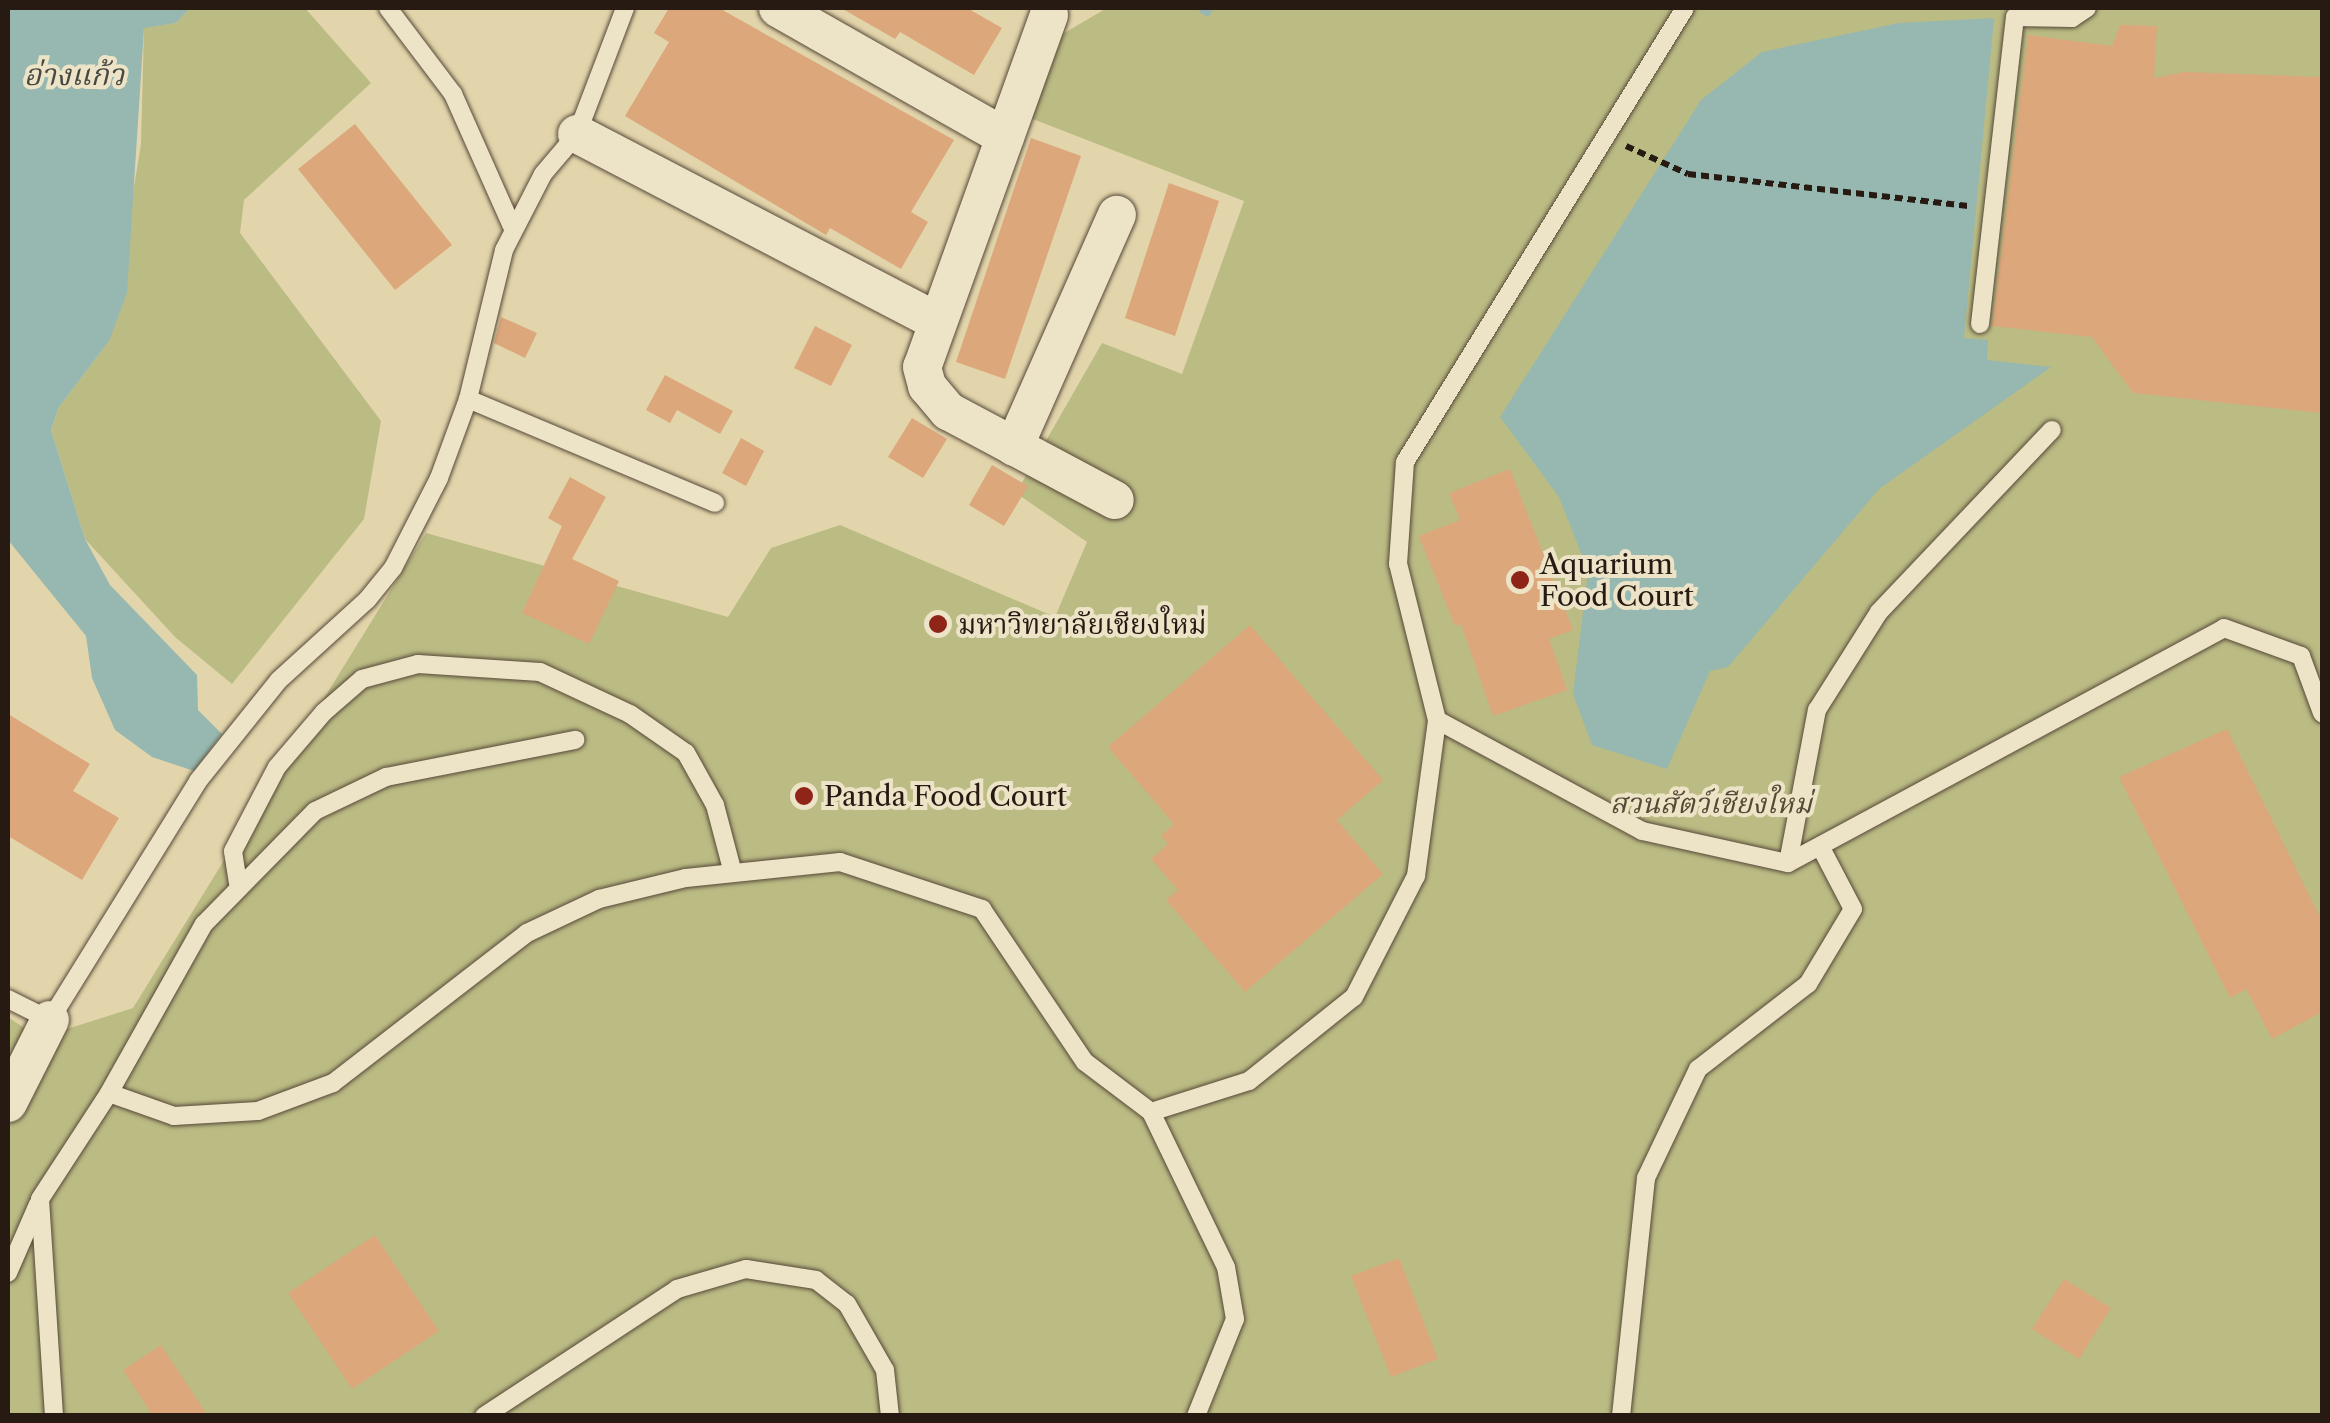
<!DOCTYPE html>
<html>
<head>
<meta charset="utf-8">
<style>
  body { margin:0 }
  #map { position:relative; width:2330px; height:1423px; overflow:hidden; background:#e3d5ab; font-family:"Libre Caslon Text","Noto Serif Thai",serif }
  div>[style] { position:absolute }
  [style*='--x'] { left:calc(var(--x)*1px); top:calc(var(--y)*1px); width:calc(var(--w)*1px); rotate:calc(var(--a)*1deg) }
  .green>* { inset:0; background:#bbbb84 }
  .water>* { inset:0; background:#96b8b0 }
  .stream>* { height:10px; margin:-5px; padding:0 5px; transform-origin:5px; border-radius:5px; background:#96b8b0 }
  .building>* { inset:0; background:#dca77b }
  .path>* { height:6px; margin-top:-3px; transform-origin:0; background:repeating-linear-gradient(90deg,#271a13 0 8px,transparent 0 13px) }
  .roads { filter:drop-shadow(0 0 2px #564939) drop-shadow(0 0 2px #564939) }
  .service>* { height:18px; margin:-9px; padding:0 9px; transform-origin:9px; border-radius:9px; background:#ede4c8 }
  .minor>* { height:38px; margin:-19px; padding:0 19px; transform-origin:19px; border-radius:19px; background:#ede4c8 }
  .dots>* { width:28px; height:28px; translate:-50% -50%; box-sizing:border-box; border:5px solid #ede4c8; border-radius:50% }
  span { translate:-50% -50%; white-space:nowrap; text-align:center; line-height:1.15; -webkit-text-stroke:8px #ede4c8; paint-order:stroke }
  .poi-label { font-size:28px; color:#271a13 }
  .left { translate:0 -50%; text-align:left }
  .park-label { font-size:28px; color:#534a35; font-style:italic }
  .water-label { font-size:30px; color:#484942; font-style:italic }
  .frame { position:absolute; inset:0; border:10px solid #271a13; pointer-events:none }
</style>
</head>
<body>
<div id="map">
  <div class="green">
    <div style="clip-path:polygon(190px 8px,305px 8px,371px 83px,244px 200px,240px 233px,381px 421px,364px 519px,232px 684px,175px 637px,85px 539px,51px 430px,59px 407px,109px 341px,141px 144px,144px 27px,176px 23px)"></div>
    <div style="clip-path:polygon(1107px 8px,2322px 8px,2322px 1415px,8px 1415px,8px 1017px,39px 1038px,133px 1008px,426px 533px,728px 617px,771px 548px,840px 525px,1055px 617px,1087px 542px,1016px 493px,1102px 343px,1182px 374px,1244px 201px,1007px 109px,1025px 56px)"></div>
  </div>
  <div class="water">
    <div style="clip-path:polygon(8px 8px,190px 8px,176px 23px,144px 28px,127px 293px,109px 341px,59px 407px,51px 430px,85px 539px,110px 585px,197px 675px,198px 710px,222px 734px,194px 771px,152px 757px,115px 730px,92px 678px,86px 636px,8px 540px)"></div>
    <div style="clip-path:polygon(1994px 18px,1964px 338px,1988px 340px,1987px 360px,2051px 367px,1879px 489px,1728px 667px,1710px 671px,1667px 769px,1592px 745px,1573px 694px,1588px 571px,1559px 497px,1500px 417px,1701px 100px,1762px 52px,1899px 23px)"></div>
  </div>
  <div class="stream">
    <div style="--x:1203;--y:8;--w:5;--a:37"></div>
  </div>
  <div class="building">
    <div style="clip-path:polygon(669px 8px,719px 8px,954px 140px,911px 212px,928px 222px,901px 269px,830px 228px,826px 235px,625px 116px,669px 42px,654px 33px)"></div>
    <div style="clip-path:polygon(841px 8px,967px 8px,1002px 28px,974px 75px,900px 32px,895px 39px)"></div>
    <div style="clip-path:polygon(2120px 25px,2157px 26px,2154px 78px,2185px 72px,2322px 77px,2322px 413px,2133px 393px,2092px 337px,1992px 326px,2028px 35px,2112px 46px)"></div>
    <div style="clip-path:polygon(355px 124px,452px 245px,395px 290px,298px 169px)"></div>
    <div style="clip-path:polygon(1031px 138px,1081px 156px,1005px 379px,956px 362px)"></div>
    <div style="clip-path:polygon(1169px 183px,1219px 201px,1175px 336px,1125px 318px)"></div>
    <div style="clip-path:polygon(501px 317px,537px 333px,525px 358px,494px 343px)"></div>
    <div style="clip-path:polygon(815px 326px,852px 345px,831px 386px,794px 368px)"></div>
    <div style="clip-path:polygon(665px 375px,733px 411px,720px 434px,677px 410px,670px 423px,646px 410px)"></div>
    <div style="clip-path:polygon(912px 418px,947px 439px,923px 478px,888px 457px)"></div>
    <div style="clip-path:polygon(741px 438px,764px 451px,746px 486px,722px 473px)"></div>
    <div style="clip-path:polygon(992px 465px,1028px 486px,1004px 526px,969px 505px)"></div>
    <div style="clip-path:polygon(1510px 469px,1573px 630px,1549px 639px,1567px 690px,1493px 716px,1461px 624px,1455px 626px,1419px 536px,1460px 520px,1449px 493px)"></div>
    <div style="clip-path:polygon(570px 477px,606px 497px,572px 559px,619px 581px,589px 644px,522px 613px,562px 526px,548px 518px)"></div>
    <div style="clip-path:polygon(1250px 625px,1383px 780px,1337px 820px,1383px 874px,1245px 992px,1166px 900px,1178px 890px,1151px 859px,1168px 844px,1161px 836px,1174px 824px,1108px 747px)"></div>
    <div style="clip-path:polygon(8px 714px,90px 764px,73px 791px,119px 818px,82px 880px,8px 836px)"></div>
    <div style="clip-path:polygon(2227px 729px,2322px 921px,2322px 1012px,2272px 1039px,2246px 989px,2230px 998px,2119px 777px)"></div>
    <div style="clip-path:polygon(375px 1235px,439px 1331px,352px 1389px,288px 1293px)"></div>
    <div style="clip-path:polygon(1399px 1258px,1438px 1359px,1391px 1377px,1351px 1276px)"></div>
    <div style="clip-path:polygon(2064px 1279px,2111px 1308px,2079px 1359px,2032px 1329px)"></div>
    <div style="clip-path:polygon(161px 1345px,208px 1416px,153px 1416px,123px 1370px)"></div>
  </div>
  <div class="path">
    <div style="--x:1626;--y:146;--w:68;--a:24.3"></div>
    <div style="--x:1688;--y:174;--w:284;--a:6.5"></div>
  </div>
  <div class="roads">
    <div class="service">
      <div style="--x:388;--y:8;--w:108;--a:52.9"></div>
      <div style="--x:453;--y:94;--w:148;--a:66"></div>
      <div style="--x:1980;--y:324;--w:309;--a:-83.5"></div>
      <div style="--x:2015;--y:17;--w:57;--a:1"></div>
      <div style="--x:2072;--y:18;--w:18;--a:-34"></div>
      <div style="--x:468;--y:399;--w:268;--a:22.8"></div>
      <div style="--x:1437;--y:720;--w:233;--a:28.4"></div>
      <div style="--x:1642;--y:831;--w:149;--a:12.4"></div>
      <div style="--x:1788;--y:863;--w:495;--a:-28.3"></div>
      <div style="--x:2224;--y:628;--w:82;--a:20"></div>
      <div style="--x:2301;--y:656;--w:61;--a:69.8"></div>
      <div style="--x:1788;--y:863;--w:156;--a:-79.3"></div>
      <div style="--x:1817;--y:710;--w:116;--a:-57.7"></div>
      <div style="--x:1879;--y:612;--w:251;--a:-46.5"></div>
      <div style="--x:238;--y:883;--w:32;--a:-99"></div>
      <div style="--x:233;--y:851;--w:95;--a:-62.4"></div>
      <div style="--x:277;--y:767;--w:72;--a:-49.5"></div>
      <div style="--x:324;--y:712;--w:50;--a:-41"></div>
      <div style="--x:362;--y:679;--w:58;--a:-15"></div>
      <div style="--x:418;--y:664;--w:122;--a:3.8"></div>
      <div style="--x:540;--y:672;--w:99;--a:25"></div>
      <div style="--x:630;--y:714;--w:68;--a:34.9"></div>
      <div style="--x:686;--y:753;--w:60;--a:60.9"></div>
      <div style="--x:715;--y:805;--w:70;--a:75.2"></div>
      <div style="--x:8;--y:999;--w:47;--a:26.6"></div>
      <div style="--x:50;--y:1020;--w:281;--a:-58.2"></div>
      <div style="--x:198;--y:781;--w:129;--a:-51.3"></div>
      <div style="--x:279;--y:680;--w:119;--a:-42.3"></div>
      <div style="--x:367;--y:600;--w:41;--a:-50.9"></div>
      <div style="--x:393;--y:568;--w:101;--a:-62.9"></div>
      <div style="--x:439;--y:478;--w:84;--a:-69.8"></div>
      <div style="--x:468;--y:399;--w:153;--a:-76.4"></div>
      <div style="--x:504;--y:250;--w:85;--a:-62.8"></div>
      <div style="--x:543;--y:174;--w:52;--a:-49.6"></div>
      <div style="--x:577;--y:134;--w:135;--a:-69.1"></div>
      <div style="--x:109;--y:1093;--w:194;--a:-60.7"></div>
      <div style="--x:204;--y:924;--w:158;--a:-45.5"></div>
      <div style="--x:315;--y:811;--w:79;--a:-25.6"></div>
      <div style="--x:386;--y:777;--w:193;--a:-11.1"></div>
      <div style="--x:1151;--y:1112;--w:172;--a:64.2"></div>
      <div style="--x:1226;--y:1267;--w:53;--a:80.2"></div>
      <div style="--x:1235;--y:1319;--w:105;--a:111.9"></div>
      <div style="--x:8;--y:1273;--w:75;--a:-66.5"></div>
      <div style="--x:54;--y:1416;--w:217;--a:-93.7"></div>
      <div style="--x:40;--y:1199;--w:126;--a:-56.9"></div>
      <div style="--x:109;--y:1093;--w:69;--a:19.5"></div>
      <div style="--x:174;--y:1116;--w:84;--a:-3.4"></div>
      <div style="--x:258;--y:1111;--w:80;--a:-20.5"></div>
      <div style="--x:333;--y:1083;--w:245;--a:-37.7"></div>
      <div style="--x:527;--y:933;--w:80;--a:-25.3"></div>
      <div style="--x:599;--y:899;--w:89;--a:-13.6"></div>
      <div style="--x:686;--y:878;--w:155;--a:-5.9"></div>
      <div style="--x:840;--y:862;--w:150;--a:18.3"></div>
      <div style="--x:982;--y:909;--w:184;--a:56.1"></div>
      <div style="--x:1085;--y:1062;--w:83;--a:37.1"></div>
      <div style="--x:1151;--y:1112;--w:103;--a:-17.6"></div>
      <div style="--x:1249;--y:1081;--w:134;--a:-38.7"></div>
      <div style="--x:1354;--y:997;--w:136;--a:-62.9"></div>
      <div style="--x:1416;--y:876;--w:157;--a:-82.3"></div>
      <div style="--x:1437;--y:720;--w:161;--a:-104"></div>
      <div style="--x:1398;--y:564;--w:102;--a:-86.1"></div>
      <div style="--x:1405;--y:462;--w:533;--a:-58.34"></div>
      <div style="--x:484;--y:1416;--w:231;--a:-33.3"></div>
      <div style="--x:677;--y:1289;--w:72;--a:-16.2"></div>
      <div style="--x:746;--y:1269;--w:71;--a:8.9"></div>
      <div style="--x:816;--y:1280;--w:39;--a:38"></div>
      <div style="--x:847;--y:1304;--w:76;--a:60.1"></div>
      <div style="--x:885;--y:1370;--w:46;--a:83.8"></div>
      <div style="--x:1621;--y:1416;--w:239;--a:-84"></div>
      <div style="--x:1646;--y:1178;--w:121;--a:-64.5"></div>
      <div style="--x:1698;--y:1069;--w:139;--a:-37.7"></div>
      <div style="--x:1808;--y:984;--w:87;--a:-59"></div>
      <div style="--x:1853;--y:909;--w:71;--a:-117.6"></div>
    </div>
    <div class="minor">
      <div style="--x:778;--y:8;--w:261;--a:29.6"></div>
      <div style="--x:1049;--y:15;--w:374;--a:109.8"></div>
      <div style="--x:922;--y:367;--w:20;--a:75"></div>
      <div style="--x:927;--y:386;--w:33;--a:50"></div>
      <div style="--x:948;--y:411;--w:189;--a:28.1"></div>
      <div style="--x:577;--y:134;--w:405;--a:27.5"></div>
      <div style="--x:1014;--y:447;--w:254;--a:-66.1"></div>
      <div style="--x:8;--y:1103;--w:93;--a:-63.2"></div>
    </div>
  </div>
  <div class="dots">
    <div style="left:1520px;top:580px;background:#8f2418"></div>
    <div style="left:938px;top:624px;background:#8f2418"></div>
    <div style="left:804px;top:796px;background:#8f2418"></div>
  </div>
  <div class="poi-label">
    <span class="left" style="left:1540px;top:580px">Aquarium<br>Food Court</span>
    <span class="left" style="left:958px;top:624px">มหาวิทยาลัยเชียงใหม่</span>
    <span class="left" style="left:824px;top:796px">Panda Food Court</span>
  </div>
  <div class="park-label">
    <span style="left:1711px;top:803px">สวนสัตว์เชียงใหม่</span>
  </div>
  <div class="water-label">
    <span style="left:74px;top:75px">อ่างแก้ว</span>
  </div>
  <div class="frame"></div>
</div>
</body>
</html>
